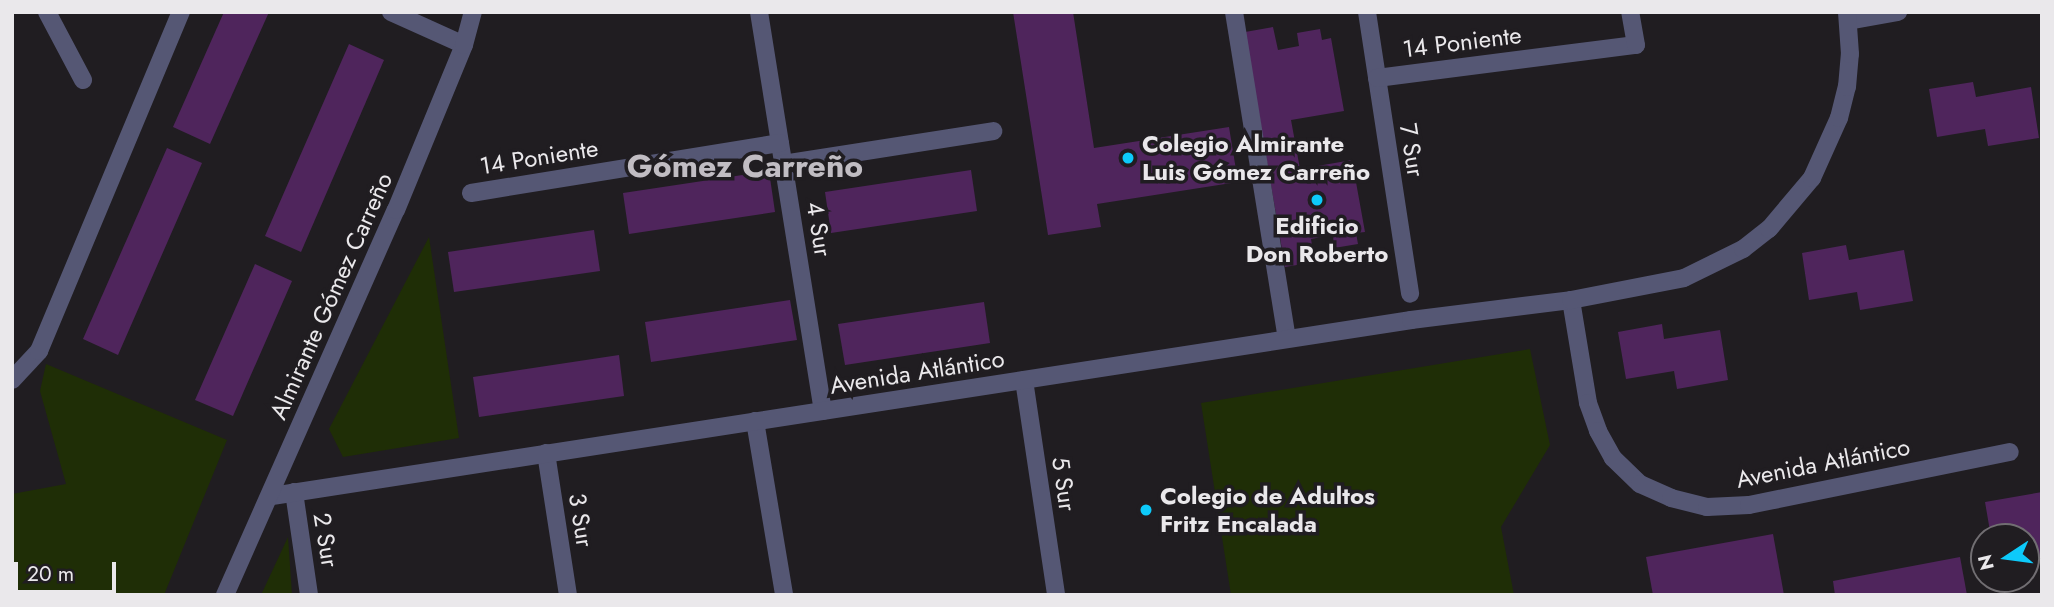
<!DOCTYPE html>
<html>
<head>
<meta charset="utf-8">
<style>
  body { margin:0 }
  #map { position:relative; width:2054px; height:607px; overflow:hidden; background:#201d21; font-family:Jost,sans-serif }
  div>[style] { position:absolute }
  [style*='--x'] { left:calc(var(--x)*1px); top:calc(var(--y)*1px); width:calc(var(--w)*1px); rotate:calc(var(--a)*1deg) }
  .green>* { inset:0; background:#1f2e06 }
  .building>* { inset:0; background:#4f255c }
  .minor>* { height:18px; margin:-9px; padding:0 9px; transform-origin:9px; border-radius:9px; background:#555774 }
  .dots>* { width:19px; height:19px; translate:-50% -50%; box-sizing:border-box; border:4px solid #201d21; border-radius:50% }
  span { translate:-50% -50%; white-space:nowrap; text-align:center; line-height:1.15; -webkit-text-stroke:7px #201d21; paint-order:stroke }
  .street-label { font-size:24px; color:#eae8eb }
  .poi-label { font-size:24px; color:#eae8eb; font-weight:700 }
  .left { translate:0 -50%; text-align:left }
  .district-label { font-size:32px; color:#c1bdc3; font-weight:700 }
  .frame { position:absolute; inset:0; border:14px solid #eae8eb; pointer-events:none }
  .north { position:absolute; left:1970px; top:523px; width:70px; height:70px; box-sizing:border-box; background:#201d21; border:2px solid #716e72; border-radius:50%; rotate:257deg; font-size:19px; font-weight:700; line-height:28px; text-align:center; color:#eae8eb }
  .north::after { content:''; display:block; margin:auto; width:24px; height:32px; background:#0dcafa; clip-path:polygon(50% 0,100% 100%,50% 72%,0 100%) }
  .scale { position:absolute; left:14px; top:562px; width:102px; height:32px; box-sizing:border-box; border:4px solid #eae8eb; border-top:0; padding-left:9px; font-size:21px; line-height:24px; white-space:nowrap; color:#eae8eb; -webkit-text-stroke:5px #201d21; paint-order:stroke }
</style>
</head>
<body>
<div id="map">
  <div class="green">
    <div style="clip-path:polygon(429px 237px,459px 438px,343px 457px,329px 429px)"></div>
    <div style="clip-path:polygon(1530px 349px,1550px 445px,1501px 527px,1514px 595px,1231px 595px,1201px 403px)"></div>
    <div style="clip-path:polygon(46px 364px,227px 440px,164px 595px,12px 595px,12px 494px,66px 484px,40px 391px)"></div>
    <div style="clip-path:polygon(288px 537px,292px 595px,261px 595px)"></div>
  </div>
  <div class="building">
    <div style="clip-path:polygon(224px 12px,269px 12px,210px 144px,173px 127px)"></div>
    <div style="clip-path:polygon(1013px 12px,1073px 12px,1094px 148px,1229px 127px,1238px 182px,1097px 204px,1101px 227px,1048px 235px)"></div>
    <div style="clip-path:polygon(1273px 27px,1278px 50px,1299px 46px,1297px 33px,1320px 29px,1322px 40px,1331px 38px,1344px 111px,1291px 120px,1300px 169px,1352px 160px,1365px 232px,1356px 233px,1358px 244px,1334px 248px,1333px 235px,1311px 239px,1315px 262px,1285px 267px,1245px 32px)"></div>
    <div style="clip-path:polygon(349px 44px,384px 60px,301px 252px,265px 236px)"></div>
    <div style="clip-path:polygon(1973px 82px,1976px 97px,2031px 87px,2039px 138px,1988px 146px,1985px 129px,1937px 137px,1929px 89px)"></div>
    <div style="clip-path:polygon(167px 148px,202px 163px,118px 355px,83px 339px)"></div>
    <div style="clip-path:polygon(971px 170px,977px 211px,831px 233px,825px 192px)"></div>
    <div style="clip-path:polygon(769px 171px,775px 212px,629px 234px,623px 193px)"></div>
    <div style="clip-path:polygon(594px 230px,600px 271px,454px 292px,448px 252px)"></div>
    <div style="clip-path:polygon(1846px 245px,1849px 260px,1904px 250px,1913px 301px,1860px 310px,1857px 292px,1809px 300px,1802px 253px)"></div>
    <div style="clip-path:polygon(255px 264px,292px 281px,233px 416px,195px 400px)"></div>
    <div style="clip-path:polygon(790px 300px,797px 340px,651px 362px,645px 322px)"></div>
    <div style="clip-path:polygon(984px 302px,990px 343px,845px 365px,838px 324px)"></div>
    <div style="clip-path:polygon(1662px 324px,1664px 339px,1720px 330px,1728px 380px,1677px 389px,1674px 371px,1626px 379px,1618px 332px)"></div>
    <div style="clip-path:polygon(619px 355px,624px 396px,479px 417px,473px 377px)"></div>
    <div style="clip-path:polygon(2042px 492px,2042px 556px,2026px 559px,2026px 537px,1991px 537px,1985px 502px)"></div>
    <div style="clip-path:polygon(1773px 534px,1784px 595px,1653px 595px,1646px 557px)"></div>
    <div style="clip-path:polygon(1960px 557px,1967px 595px,1835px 595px,1833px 581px)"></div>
  </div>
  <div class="minor">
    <div style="--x:47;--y:12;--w:77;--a:62.1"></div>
    <div style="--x:391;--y:12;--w:80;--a:24.3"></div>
    <div style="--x:759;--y:12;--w:404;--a:80.9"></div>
    <div style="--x:1234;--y:12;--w:331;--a:80.8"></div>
    <div style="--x:1367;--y:12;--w:285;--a:81.3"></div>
    <div style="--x:1848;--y:21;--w:51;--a:-10.2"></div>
    <div style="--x:1377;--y:78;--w:261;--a:-7.3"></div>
    <div style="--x:1636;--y:45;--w:34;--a:-100"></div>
    <div style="--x:783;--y:164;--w:213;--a:-8.9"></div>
    <div style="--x:471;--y:193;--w:313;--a:-9.2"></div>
    <div style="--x:1571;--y:300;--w:104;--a:80.6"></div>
    <div style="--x:1588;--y:403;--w:30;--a:70"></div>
    <div style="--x:1598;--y:431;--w:31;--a:61"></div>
    <div style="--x:1613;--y:458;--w:37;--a:44"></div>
    <div style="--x:1640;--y:484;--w:34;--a:24"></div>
    <div style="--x:1671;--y:498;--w:37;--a:14"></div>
    <div style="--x:1707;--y:507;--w:42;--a:-2.7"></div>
    <div style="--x:1749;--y:505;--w:266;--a:-11.5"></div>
    <div style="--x:12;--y:380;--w:40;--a:-47"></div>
    <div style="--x:39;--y:351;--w:368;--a:-67.3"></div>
    <div style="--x:1024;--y:380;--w:217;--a:81.5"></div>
    <div style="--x:755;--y:421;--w:176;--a:80.5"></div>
    <div style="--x:546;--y:453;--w:144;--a:81.2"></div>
    <div style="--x:294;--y:492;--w:104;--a:81.7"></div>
    <div style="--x:272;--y:496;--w:1153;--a:-8.78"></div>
    <div style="--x:1411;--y:320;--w:161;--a:-7.1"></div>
    <div style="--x:1571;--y:300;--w:115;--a:-11"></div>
    <div style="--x:1684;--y:278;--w:66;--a:-26.2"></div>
    <div style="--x:1743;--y:249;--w:33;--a:-38"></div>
    <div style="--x:1769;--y:229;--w:67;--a:-49.9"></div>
    <div style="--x:1812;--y:178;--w:66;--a:-65.8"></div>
    <div style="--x:1839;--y:118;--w:32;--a:-76"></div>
    <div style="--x:1847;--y:87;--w:33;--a:-85"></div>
    <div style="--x:1850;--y:54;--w:42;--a:-94.1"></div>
    <div style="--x:225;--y:595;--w:421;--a:-66.1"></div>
    <div style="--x:396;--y:210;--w:178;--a:-67.6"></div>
    <div style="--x:464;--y:45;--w:34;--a:-75"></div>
  </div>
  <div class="dots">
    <div style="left:1128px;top:158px;background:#0dcafa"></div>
    <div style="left:1317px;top:200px;background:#0dcafa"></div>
    <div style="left:1146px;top:510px;background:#0dcafa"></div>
  </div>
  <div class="street-label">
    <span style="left:1462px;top:42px;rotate:-7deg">14 Poniente</span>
    <span style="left:1412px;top:150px;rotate:81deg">7 Sur</span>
    <span style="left:539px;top:157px;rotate:-9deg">14 Poniente</span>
    <span style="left:819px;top:229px;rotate:81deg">4 Sur</span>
    <span style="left:331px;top:296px;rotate:-66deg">Almirante Gómez Carreño</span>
    <span style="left:917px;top:372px;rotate:-9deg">Avenida Atlántico</span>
    <span style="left:1823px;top:463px;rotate:-11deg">Avenida Atlántico</span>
    <span style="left:1064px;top:484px;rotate:82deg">5 Sur</span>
    <span style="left:581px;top:520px;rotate:81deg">3 Sur</span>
    <span style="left:326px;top:540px;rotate:81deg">2 Sur</span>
  </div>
  <div class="poi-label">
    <span class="left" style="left:1142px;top:158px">Colegio Almirante<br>Luis Gómez Carreño</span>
    <span style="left:1317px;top:240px">Edificio<br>Don Roberto</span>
    <span class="left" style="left:1160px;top:510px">Colegio de Adultos<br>Fritz Encalada</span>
  </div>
  <div class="district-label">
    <span style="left:745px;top:166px">Gómez Carreño</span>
  </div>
  <div class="frame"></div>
  <div class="north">N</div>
  <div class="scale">20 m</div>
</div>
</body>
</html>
